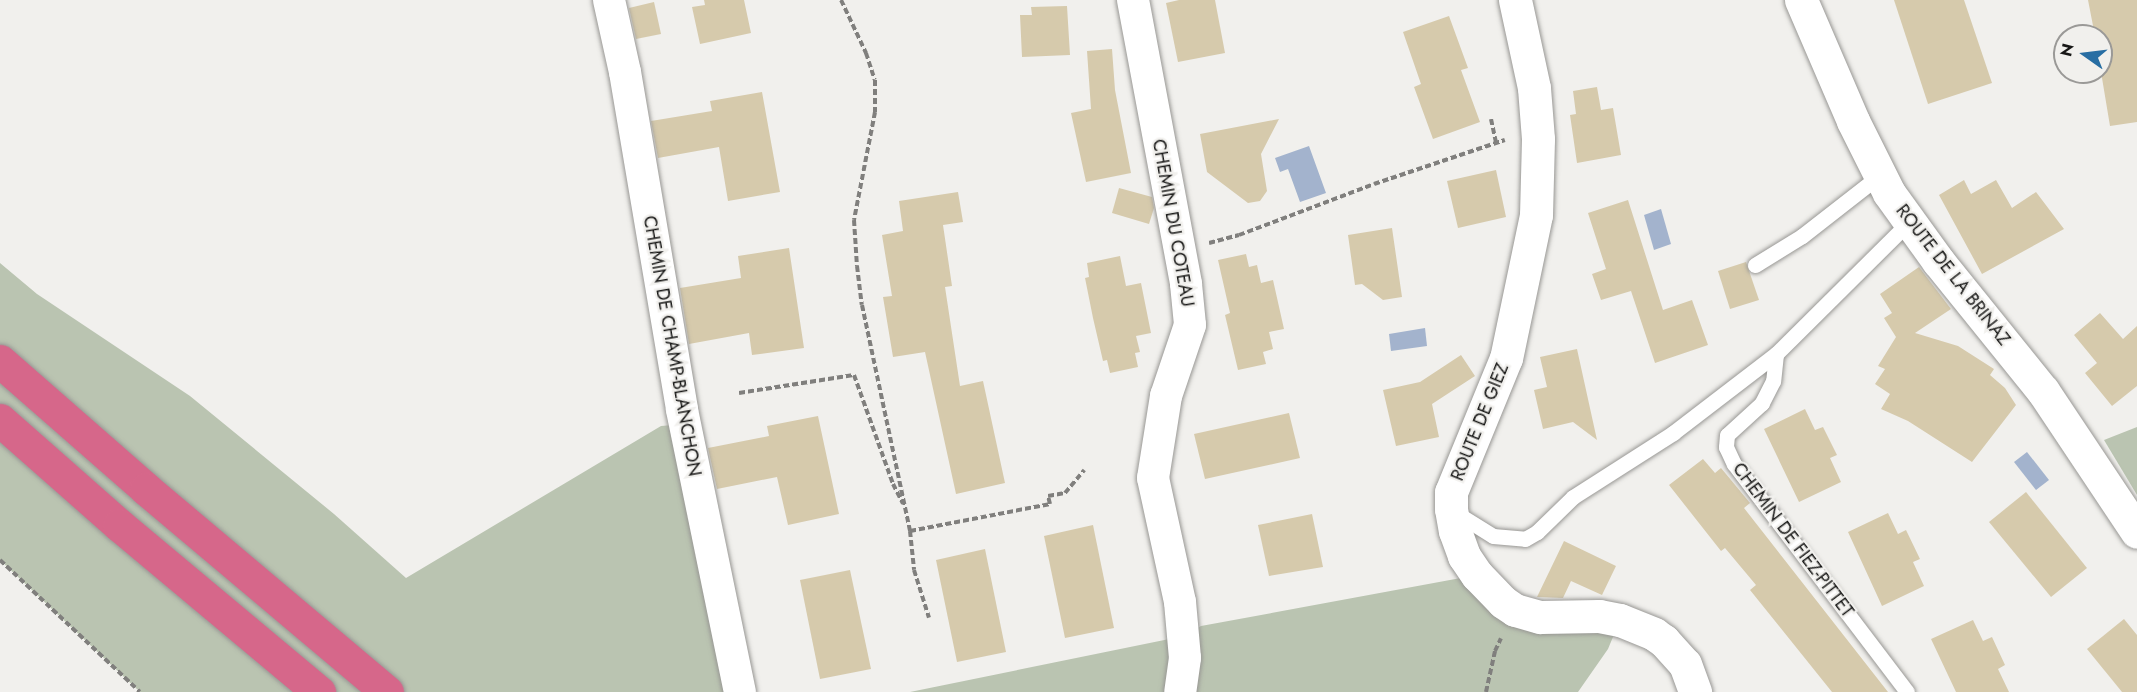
<!DOCTYPE html>
<html>
<head>
<meta charset="utf-8">
<style>
  body { margin:0 }
  #map { position:relative; width:2137px; height:692px; overflow:hidden; background:#f1f0ed; font-family:Jost,sans-serif }
  div>[style] { position:absolute }
  [style*='--x'] { left:calc(var(--x)*1px); top:calc(var(--y)*1px); width:calc(var(--w)*1px); rotate:calc(var(--a)*1deg) }
  .green>* { inset:0; background:#bac4b1 }
  .water>* { inset:0; background:#a3b3cd }
  .building>* { inset:0; background:#d6caac }
  .path>* { height:4px; margin-top:-2px; transform-origin:0; background:repeating-linear-gradient(90deg,#807f7d 0 6px,transparent 0 9px) }
  .roads { filter:drop-shadow(0 0 2px #989794) drop-shadow(0 0 2px #989794) }
  .service>* { height:15px; margin:-7.5px; padding:0 7.5px; transform-origin:7.5px; border-radius:7.5px; background:#fff }
  .minor>* { height:32px; margin:-16px; padding:0 16px; transform-origin:16px; border-radius:16px; background:#fff }
  .tertiary>* { height:33px; margin:-16.5px; padding:0 16.5px; transform-origin:16.5px; border-radius:16.5px; background:#fff }
  .motorway>* { height:33px; margin:-16.5px; padding:0 16.5px; transform-origin:16.5px; border-radius:16.5px; background:#d6678a }
  span { translate:-50% -50%; white-space:nowrap; text-align:center; line-height:1.15; -webkit-text-stroke:4.5px #f1f0ed; paint-order:stroke }
  .street-label { font-size:18px; color:#171716 }
  .north { position:absolute; left:2053px; top:24px; width:60px; height:60px; box-sizing:border-box; background:#f1f0ed; border:2px solid #9a9997; border-radius:50%; rotate:284deg; font-size:16px; font-weight:700; line-height:24px; text-align:center; color:#171716 }
  .north::after { content:''; display:block; margin:auto; width:21px; height:27px; background:#286ea3; clip-path:polygon(50% 0,100% 100%,50% 72%,0 100%) }
</style>
</head>
<body>
<div id="map">
  <div class="green">
    <div style="clip-path:polygon(0 263px,37px 294px,190px 396px,334px 514px,406px 578px,661px 426px,685px 424px,740px 692px,140px 692px,0 560px)"></div>
    <div style="clip-path:polygon(2137px 427px,2137px 495px,2104px 440px)"></div>
    <div style="clip-path:polygon(1477px 575px,1491px 591px,1620px 620px,1608px 649px,1578px 692px,910px 692px,1184px 636px,1201px 626px)"></div>
  </div>
  <div class="water">
    <div style="clip-path:polygon(1309px 146px,1326px 193px,1300px 202px,1288px 169px,1280px 172px,1275px 158px)"></div>
    <div style="clip-path:polygon(1661px 209px,1671px 244px,1654px 250px,1644px 215px)"></div>
    <div style="clip-path:polygon(1425px 328px,1427px 346px,1391px 351px,1389px 334px)"></div>
    <div style="clip-path:polygon(2027px 452px,2049px 480px,2036px 490px,2014px 462px)"></div>
  </div>
  <div class="building">
    <div style="clip-path:polygon(704px 0,744px 0,751px 33px,700px 44px,692px 7px,705px 5px)"></div>
    <div style="clip-path:polygon(1179px 0,1215px 0,1225px 53px,1178px 62px,1166px 3px)"></div>
    <div style="clip-path:polygon(1894px 0,1964px 0,1992px 83px,1928px 104px)"></div>
    <div style="clip-path:polygon(2088px 0,2137px 0,2137px 122px,2110px 126px,2101px 72px,2101px 36px,2095px 36px)"></div>
    <div style="clip-path:polygon(654px 2px,661px 34px,636px 39px,629px 8px)"></div>
    <div style="clip-path:polygon(1067px 6px,1070px 55px,1022px 57px,1020px 15px,1032px 15px,1031px 7px)"></div>
    <div style="clip-path:polygon(1449px 16px,1468px 68px,1461px 70px,1480px 122px,1433px 139px,1414px 87px,1421px 84px,1403px 32px)"></div>
    <div style="clip-path:polygon(1112px 49px,1115px 90px,1131px 173px,1086px 182px,1071px 113px,1091px 109px,1087px 51px)"></div>
    <div style="clip-path:polygon(1597px 87px,1601px 110px,1613px 108px,1621px 155px,1577px 163px,1570px 115px,1576px 114px,1573px 91px)"></div>
    <div style="clip-path:polygon(762px 92px,780px 192px,728px 201px,719px 147px,658px 158px,651px 121px,712px 111px,710px 101px)"></div>
    <div style="clip-path:polygon(1279px 119px,1261px 154px,1267px 191px,1260px 201px,1248px 203px,1207px 172px,1200px 134px)"></div>
    <div style="clip-path:polygon(1496px 170px,1506px 217px,1458px 228px,1447px 181px)"></div>
    <div style="clip-path:polygon(1964px 180px,1971px 194px,1996px 180px,2012px 208px,2036px 192px,2064px 229px,1982px 274px,1939px 195px)"></div>
    <div style="clip-path:polygon(1119px 188px,1152px 197px,1154px 208px,1149px 224px,1112px 213px)"></div>
    <div style="clip-path:polygon(958px 192px,963px 222px,943px 225px,952px 286px,945px 287px,960px 386px,983px 381px,1005px 483px,956px 494px,925px 352px,893px 357px,883px 297px,892px 296px,882px 235px,903px 231px,899px 201px)"></div>
    <div style="clip-path:polygon(1628px 200px,1663px 310px,1692px 300px,1708px 345px,1655px 363px,1631px 291px,1601px 300px,1592px 274px,1606px 269px,1588px 213px)"></div>
    <div style="clip-path:polygon(1392px 228px,1402px 297px,1383px 300px,1362px 284px,1355px 285px,1348px 235px)"></div>
    <div style="clip-path:polygon(789px 248px,804px 348px,752px 355px,749px 333px,689px 344px,680px 288px,741px 278px,738px 256px)"></div>
    <div style="clip-path:polygon(1246px 254px,1249px 267px,1257px 265px,1261px 283px,1273px 280px,1284px 329px,1269px 332px,1273px 349px,1263px 352px,1266px 364px,1238px 370px,1225px 315px,1230px 313px,1218px 260px)"></div>
    <div style="clip-path:polygon(1120px 256px,1126px 286px,1141px 283px,1151px 333px,1136px 336px,1140px 352px,1135px 353px,1138px 367px,1110px 373px,1107px 360px,1103px 361px,1093px 318px,1085px 278px,1089px 277px,1087px 263px)"></div>
    <div style="clip-path:polygon(1746px 262px,1759px 300px,1730px 309px,1718px 271px)"></div>
    <div style="clip-path:polygon(1919px 267px,1951px 309px,1915px 333px,1958px 346px,1994px 369px,1990px 375px,2005px 388px,2016px 405px,1972px 462px,1908px 421px,1881px 409px,1890px 394px,1875px 384px,1885px 369px,1878px 366px,1896px 337px,1884px 318px,1892px 313px,1880px 294px)"></div>
    <div style="clip-path:polygon(2100px 313px,2123px 339px,2137px 326px,2137px 386px,2112px 406px,2085px 373px,2097px 363px,2074px 335px)"></div>
    <div style="clip-path:polygon(1577px 349px,1597px 440px,1573px 422px,1543px 429px,1534px 390px,1547px 387px,1540px 357px)"></div>
    <div style="clip-path:polygon(1461px 355px,1475px 376px,1432px 404px,1439px 437px,1396px 446px,1383px 390px,1420px 382px)"></div>
    <div style="clip-path:polygon(1805px 409px,1815px 430px,1823px 427px,1837px 455px,1830px 458px,1841px 482px,1799px 502px,1764px 429px)"></div>
    <div style="clip-path:polygon(1289px 413px,1300px 458px,1205px 479px,1194px 434px)"></div>
    <div style="clip-path:polygon(818px 416px,839px 514px,788px 525px,777px 477px,717px 489px,708px 448px,769px 436px,767px 426px)"></div>
    <div style="clip-path:polygon(1703px 459px,1715px 473px,1721px 468px,1750px 503px,1744px 508px,1888px 692px,1832px 692px,1750px 590px,1756px 585px,1725px 548px,1721px 551px,1669px 485px)"></div>
    <div style="clip-path:polygon(2026px 492px,2087px 568px,2051px 597px,1989px 522px)"></div>
    <div style="clip-path:polygon(1888px 513px,1898px 534px,1906px 530px,1920px 559px,1913px 562px,1924px 586px,1882px 606px,1848px 532px)"></div>
    <div style="clip-path:polygon(1312px 514px,1323px 567px,1269px 576px,1258px 525px)"></div>
    <div style="clip-path:polygon(1093px 525px,1114px 628px,1065px 638px,1044px 536px)"></div>
    <div style="clip-path:polygon(1564px 541px,1616px 566px,1602px 595px,1571px 581px,1563px 598px,1537px 597px)"></div>
    <div style="clip-path:polygon(985px 549px,1006px 652px,957px 662px,936px 560px)"></div>
    <div style="clip-path:polygon(850px 570px,871px 669px,820px 679px,800px 580px)"></div>
    <div style="clip-path:polygon(2124px 619px,2137px 635px,2137px 692px,2122px 692px,2087px 649px)"></div>
    <div style="clip-path:polygon(1973px 620px,1983px 641px,1992px 637px,2005px 665px,1998px 669px,2009px 692px,1956px 692px,1931px 639px)"></div>
  </div>
  <div class="path">
    <div style="--x:841;--y:0;--w:59;--a:64.7"></div>
    <div style="--x:866;--y:53;--w:28;--a:72"></div>
    <div style="--x:875;--y:80;--w:32;--a:90"></div>
    <div style="--x:875;--y:112;--w:110;--a:101"></div>
    <div style="--x:854;--y:220;--w:46;--a:86.3"></div>
    <div style="--x:857;--y:266;--w:39;--a:83"></div>
    <div style="--x:862;--y:305;--w:231;--a:78"></div>
    <div style="--x:910;--y:531;--w:39;--a:84"></div>
    <div style="--x:914;--y:570;--w:50;--a:72.6"></div>
    <div style="--x:1491;--y:119;--w:25;--a:78"></div>
    <div style="--x:1209;--y:243;--w:31;--a:-15"></div>
    <div style="--x:1239;--y:235;--w:144;--a:-20.7"></div>
    <div style="--x:1374;--y:184;--w:138;--a:-18.6"></div>
    <div style="--x:739;--y:393;--w:116;--a:-8.9"></div>
    <div style="--x:854;--y:375;--w:116;--a:70.3"></div>
    <div style="--x:893;--y:484;--w:22;--a:63"></div>
    <div style="--x:910;--y:531;--w:143;--a:-10.9"></div>
    <div style="--x:1050;--y:504;--w:8;--a:-104"></div>
    <div style="--x:1048;--y:496;--w:17;--a:-10"></div>
    <div style="--x:1065;--y:493;--w:30;--a:-50"></div>
    <div style="--x:0;--y:560;--w:192;--a:43.3"></div>
    <div style="--x:1486;--y:692;--w:42;--a:-77.6"></div>
    <div style="--x:1495;--y:651;--w:14;--a:-65"></div>
  </div>
  <div class="roads">
    <div class="service">
      <div style="--x:1755;--y:265;--w:55;--a:-31.7"></div>
      <div style="--x:1802;--y:236;--w:99;--a:-38"></div>
      <div style="--x:1776;--y:354;--w:27;--a:96"></div>
      <div style="--x:1773;--y:381;--w:25;--a:117"></div>
      <div style="--x:1762;--y:403;--w:47;--a:137.6"></div>
      <div style="--x:1727;--y:435;--w:12;--a:95"></div>
      <div style="--x:1726;--y:447;--w:19;--a:65"></div>
      <div style="--x:1734;--y:464;--w:286;--a:52.8"></div>
      <div style="--x:1453;--y:511;--w:47;--a:32"></div>
      <div style="--x:1493;--y:536;--w:32;--a:5"></div>
      <div style="--x:1525;--y:539;--w:14;--a:-30"></div>
      <div style="--x:1537;--y:532;--w:50;--a:-44.2"></div>
      <div style="--x:1573;--y:497;--w:119;--a:-32.6"></div>
      <div style="--x:1673;--y:433;--w:130;--a:-37.5"></div>
      <div style="--x:1776;--y:354;--w:187;--a:-44.8"></div>
    </div>
    <div class="minor">
      <div style="--x:609;--y:0;--w:74;--a:77.5"></div>
      <div style="--x:625;--y:72;--w:343;--a:80.4"></div>
      <div style="--x:682;--y:410;--w:288;--a:78.4"></div>
      <div style="--x:1133;--y:0;--w:289;--a:79.4"></div>
      <div style="--x:1186;--y:284;--w:41;--a:84.4"></div>
      <div style="--x:1190;--y:325;--w:75;--a:108.7"></div>
      <div style="--x:1166;--y:396;--w:83;--a:99"></div>
      <div style="--x:1153;--y:478;--w:127;--a:77.7"></div>
      <div style="--x:1180;--y:602;--w:56;--a:84.9"></div>
      <div style="--x:1185;--y:658;--w:34;--a:98"></div>
    </div>
    <div class="tertiary">
      <div style="--x:1515;--y:0;--w:90;--a:77.8"></div>
      <div style="--x:1534;--y:88;--w:51;--a:85.5"></div>
      <div style="--x:1538;--y:139;--w:76;--a:91.5"></div>
      <div style="--x:1536;--y:215;--w:146;--a:101.8"></div>
      <div style="--x:1506;--y:358;--w:145;--a:112.3"></div>
      <div style="--x:1451;--y:492;--w:17;--a:90"></div>
      <div style="--x:1451;--y:509;--w:22;--a:80"></div>
      <div style="--x:1455;--y:531;--w:27;--a:70"></div>
      <div style="--x:1464;--y:556;--w:23;--a:56"></div>
      <div style="--x:1477;--y:575;--w:37;--a:46"></div>
      <div style="--x:1503;--y:602;--w:14;--a:34"></div>
      <div style="--x:1515;--y:610;--w:26;--a:16"></div>
      <div style="--x:1540;--y:617;--w:59;--a:-1"></div>
      <div style="--x:1599;--y:616;--w:21;--a:11"></div>
      <div style="--x:1620;--y:620;--w:37;--a:22"></div>
      <div style="--x:1654;--y:634;--w:12;--a:35"></div>
      <div style="--x:1664;--y:641;--w:31;--a:48"></div>
      <div style="--x:1685;--y:664;--w:30;--a:70"></div>
      <div style="--x:1801;--y:0;--w:132;--a:66.7"></div>
      <div style="--x:1853;--y:121;--w:80;--a:63.4"></div>
      <div style="--x:1889;--y:193;--w:84;--a:54.2"></div>
      <div style="--x:1938;--y:261;--w:167;--a:51.1"></div>
      <div style="--x:2043;--y:391;--w:169;--a:56.3"></div>
    </div>
    <div class="motorway">
      <div style="--x:0;--y:361;--w:194;--a:41.2"></div>
      <div style="--x:146;--y:489;--w:315;--a:40.1"></div>
      <div style="--x:0;--y:420;--w:159;--a:41.4"></div>
      <div style="--x:119;--y:525;--w:261;--a:39.9"></div>
    </div>
  </div>
  <div class="street-label">
    <span style="left:1173px;top:223px;rotate:80deg">CHEMIN DU COTEAU</span>
    <span style="left:1953px;top:275px;rotate:52deg">ROUTE DE LA BRINAZ</span>
    <span style="left:672px;top:346px;rotate:80deg">CHEMIN DE CHAMP-BLANCHON</span>
    <span style="left:1480px;top:422px;rotate:-68deg">ROUTE DE GIEZ</span>
    <span style="left:1793px;top:540px;rotate:53deg">CHEMIN DE FIEZ-PITTET</span>
  </div>
  <div class="north">N</div>
</div>
</body>
</html>
